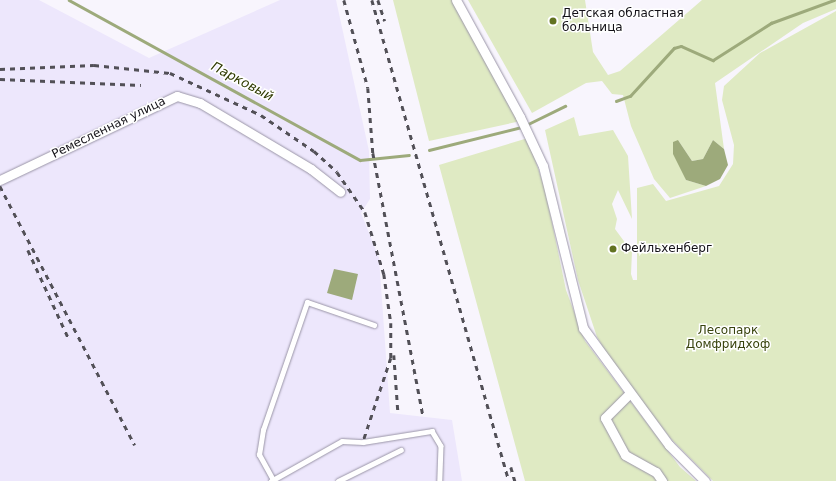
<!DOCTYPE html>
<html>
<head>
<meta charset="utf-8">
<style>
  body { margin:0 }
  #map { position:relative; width:836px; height:481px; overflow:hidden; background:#f8f5fd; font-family:"DejaVu Sans",sans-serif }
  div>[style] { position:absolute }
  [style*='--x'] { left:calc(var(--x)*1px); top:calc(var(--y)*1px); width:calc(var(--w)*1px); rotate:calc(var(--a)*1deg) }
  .built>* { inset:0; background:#ede7fc }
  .green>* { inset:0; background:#dfeac3 }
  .water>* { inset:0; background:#9daa7b }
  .stream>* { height:2.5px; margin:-1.25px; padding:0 1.25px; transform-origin:1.25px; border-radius:1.25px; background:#9daa7b }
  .roads { filter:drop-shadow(0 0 1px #9a95a7) drop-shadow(0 0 1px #9a95a7) }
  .lane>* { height:4.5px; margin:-2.25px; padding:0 2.25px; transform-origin:2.25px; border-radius:2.25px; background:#fff }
  .street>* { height:9px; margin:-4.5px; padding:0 4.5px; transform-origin:4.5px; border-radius:4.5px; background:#fff }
  .rail>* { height:2.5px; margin-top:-1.25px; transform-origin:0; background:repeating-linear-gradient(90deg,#525057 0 5px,transparent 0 10px) }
  .dots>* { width:11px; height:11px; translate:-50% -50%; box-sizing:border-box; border:2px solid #fff; border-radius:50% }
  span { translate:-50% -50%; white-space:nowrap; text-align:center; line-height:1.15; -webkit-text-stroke:3px #fff; paint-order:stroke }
  .poi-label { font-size:12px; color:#131117 }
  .left { translate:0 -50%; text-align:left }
  .street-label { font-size:12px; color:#131117 }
  .park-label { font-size:12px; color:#38430d }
  .water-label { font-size:13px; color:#303b02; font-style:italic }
</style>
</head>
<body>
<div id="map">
  <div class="built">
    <div style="clip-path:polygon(0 0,39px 0,149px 58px,280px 0,336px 0,369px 151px,370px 199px,361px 213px,379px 258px,390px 413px,452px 420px,462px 481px,0 481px)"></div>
  </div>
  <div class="green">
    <div style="clip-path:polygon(393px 0,453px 0,521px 121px,429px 141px)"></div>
    <div style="clip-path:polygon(468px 0,585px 0,593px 52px,608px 75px,620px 71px,702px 0,836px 0,836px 9px,803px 23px,715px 83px,724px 149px,713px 140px,703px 159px,692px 161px,678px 140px,686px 180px,706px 186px,670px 198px,654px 179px,631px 126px,623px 95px,612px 94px,602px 81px,586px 83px,532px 113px)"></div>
    <div style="clip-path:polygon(836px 11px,836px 481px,713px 481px,671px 439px,611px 361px,597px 337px,578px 280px,545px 130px,574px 117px,579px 136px,613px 130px,628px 156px,632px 219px,618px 190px,612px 204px,617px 219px,615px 229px,632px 252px,631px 274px,633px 280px,637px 280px,637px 188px,653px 184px,666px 201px,719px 186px,733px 164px,734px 145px,722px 100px,724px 86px,760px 53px)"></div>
    <div style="clip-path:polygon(528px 138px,545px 189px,566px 290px,585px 341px,680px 467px,696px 481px,525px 481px,439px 165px)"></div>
  </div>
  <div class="water">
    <div style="clip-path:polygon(678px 140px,692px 161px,703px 159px,713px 140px,724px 149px,728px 165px,720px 179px,706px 186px,686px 180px,673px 154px,673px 142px)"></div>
    <div style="clip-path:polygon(334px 269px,358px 274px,352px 300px,327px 293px)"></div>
  </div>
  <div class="stream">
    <div style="--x:69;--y:0;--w:332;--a:28.8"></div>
    <div style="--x:360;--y:160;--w:49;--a:-5.8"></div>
    <div style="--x:616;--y:101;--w:15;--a:-20"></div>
    <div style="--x:630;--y:96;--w:65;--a:-47.5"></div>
    <div style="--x:674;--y:48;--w:7;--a:-16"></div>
    <div style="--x:681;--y:46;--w:35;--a:24"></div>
    <div style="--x:713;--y:60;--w:69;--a:-32.5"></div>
    <div style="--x:771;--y:23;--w:67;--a:-20.1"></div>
    <div style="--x:429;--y:150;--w:96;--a:-13.9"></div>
    <div style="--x:522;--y:127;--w:48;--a:-26"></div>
  </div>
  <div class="roads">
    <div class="lane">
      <div style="--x:273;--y:480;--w:29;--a:-119"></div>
      <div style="--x:259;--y:455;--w:25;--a:-81"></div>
      <div style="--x:263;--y:430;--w:135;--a:-71"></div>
      <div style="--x:307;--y:302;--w:71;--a:18.9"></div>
      <div style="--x:271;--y:481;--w:81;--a:-29.4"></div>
      <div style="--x:342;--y:441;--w:21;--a:3"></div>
      <div style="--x:363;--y:442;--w:70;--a:-9.1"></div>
      <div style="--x:432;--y:431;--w:17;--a:59"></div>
      <div style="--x:441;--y:446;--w:35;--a:92"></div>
      <div style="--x:338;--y:481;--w:70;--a:-26.2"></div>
    </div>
    <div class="street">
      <div style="--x:456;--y:0;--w:133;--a:61.3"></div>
      <div style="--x:520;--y:117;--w:54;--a:64.9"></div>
      <div style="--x:543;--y:166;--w:167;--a:76.1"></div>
      <div style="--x:583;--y:328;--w:145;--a:53.7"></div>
      <div style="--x:669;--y:445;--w:51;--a:45"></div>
      <div style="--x:0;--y:180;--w:196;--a:-25.4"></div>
      <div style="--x:177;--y:96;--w:24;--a:17"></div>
      <div style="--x:200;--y:103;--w:129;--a:30.7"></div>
      <div style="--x:311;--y:169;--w:37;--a:38"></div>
      <div style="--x:629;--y:394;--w:34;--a:135"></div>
      <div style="--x:605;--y:418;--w:42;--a:61.6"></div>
      <div style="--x:625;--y:455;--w:35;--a:29"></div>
      <div style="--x:656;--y:472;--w:11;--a:56"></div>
    </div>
  </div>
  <div class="rail">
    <div style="--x:344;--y:0;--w:91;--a:74.7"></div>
    <div style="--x:368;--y:88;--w:65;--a:85.6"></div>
    <div style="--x:373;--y:153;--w:267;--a:79.2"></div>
    <div style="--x:372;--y:0;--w:500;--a:74.1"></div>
    <div style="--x:378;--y:0;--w:22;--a:72"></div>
    <div style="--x:0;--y:69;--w:94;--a:-2.4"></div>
    <div style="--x:94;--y:65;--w:76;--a:6"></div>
    <div style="--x:170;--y:73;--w:100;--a:24.8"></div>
    <div style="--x:261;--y:115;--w:64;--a:34.2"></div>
    <div style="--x:314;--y:151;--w:31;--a:42"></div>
    <div style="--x:337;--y:172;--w:49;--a:55"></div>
    <div style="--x:365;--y:212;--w:65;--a:73"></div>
    <div style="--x:384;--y:274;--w:49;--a:81.9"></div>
    <div style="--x:391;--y:323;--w:35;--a:90"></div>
    <div style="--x:391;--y:358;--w:89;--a:108.4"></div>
    <div style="--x:0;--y:79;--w:141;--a:2.4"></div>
    <div style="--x:0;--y:186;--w:292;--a:62.5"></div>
    <div style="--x:28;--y:250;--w:98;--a:65.3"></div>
    <div style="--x:394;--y:355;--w:56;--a:85.9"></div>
    <div style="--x:511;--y:467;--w:15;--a:74"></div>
  </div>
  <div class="dots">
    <div style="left:553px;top:21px;background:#627321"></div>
    <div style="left:613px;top:249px;background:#627321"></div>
  </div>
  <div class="poi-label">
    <span class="left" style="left:562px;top:21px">Детская областная<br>больница</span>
    <span class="left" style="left:621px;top:249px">Фейльхенберг</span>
  </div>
  <div class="street-label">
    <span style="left:109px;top:128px;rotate:-26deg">Ремесленная улица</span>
  </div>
  <div class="park-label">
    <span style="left:728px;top:338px">Лесопарк<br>Домфридхоф</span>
  </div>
  <div class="water-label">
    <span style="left:242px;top:82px;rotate:28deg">Парковый</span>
  </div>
</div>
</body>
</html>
